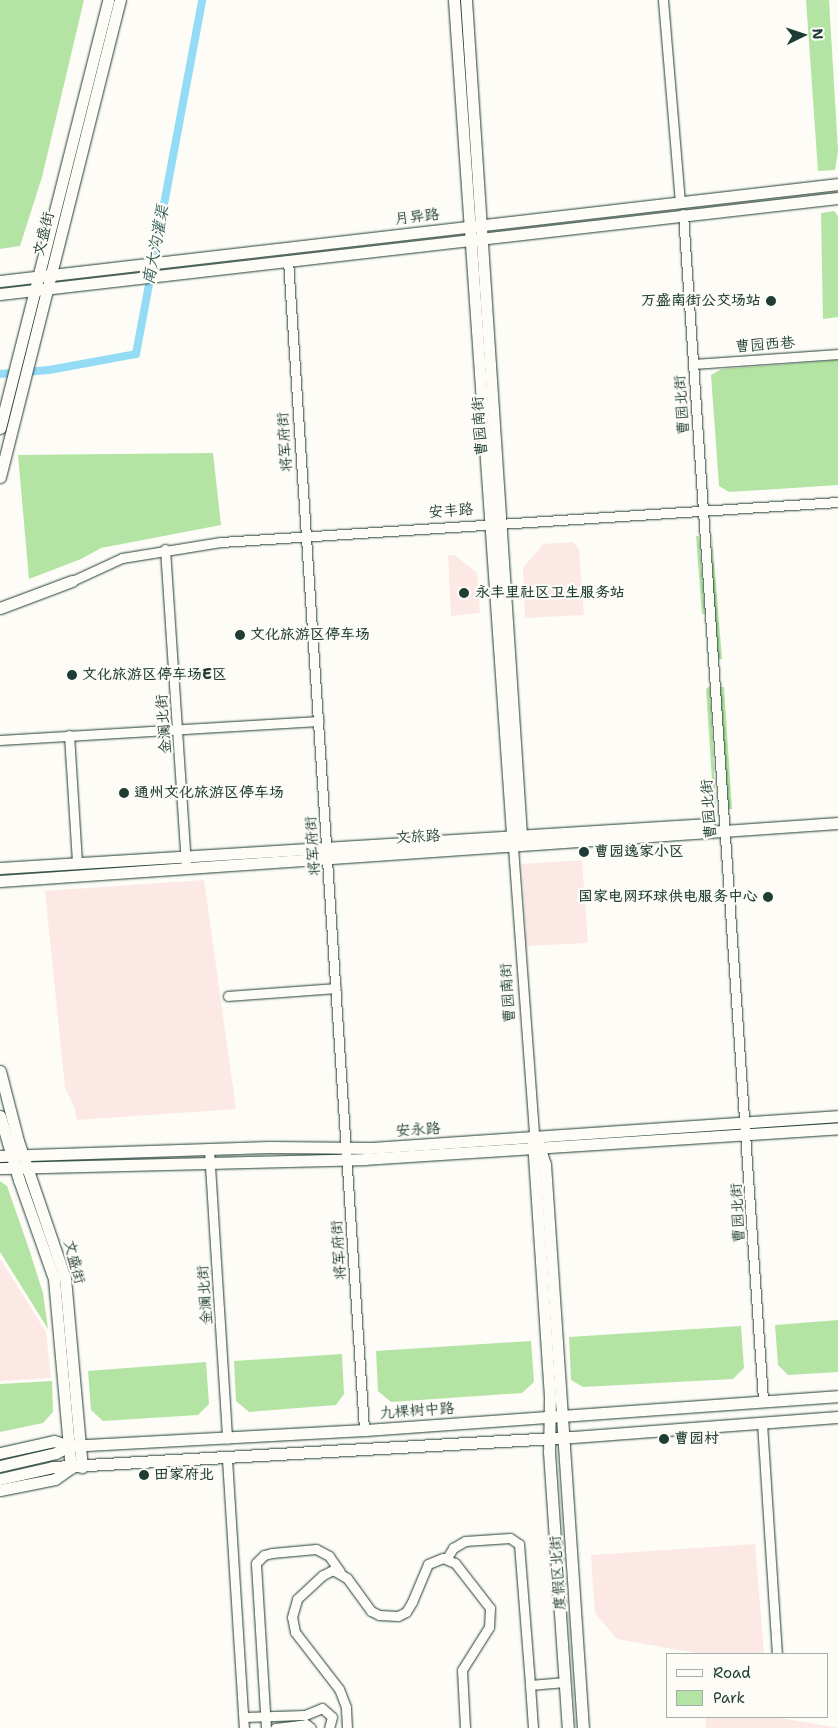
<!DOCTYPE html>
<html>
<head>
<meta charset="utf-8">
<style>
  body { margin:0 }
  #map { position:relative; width:838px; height:1728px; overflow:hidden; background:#fdfcf7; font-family:"Shantell Sans","LXGW WenKai TC",sans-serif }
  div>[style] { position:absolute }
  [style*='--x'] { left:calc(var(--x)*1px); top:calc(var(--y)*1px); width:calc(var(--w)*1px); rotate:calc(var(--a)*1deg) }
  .built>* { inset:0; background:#fce9e6 }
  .green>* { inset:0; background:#b4e4a3 }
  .canal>* { height:8px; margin:-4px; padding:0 4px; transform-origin:4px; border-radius:4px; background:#94dbf6 }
  .roads { filter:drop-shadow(0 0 1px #1f3d34) drop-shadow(0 0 1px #1f3d34) }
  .minor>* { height:9px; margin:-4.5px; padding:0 4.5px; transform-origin:4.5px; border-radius:4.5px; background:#fdfcf7 }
  .major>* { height:11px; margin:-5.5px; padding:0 5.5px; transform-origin:5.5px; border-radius:5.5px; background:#fdfcf7 }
  .dots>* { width:14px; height:14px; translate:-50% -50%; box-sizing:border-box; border:2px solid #fdfcf7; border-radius:50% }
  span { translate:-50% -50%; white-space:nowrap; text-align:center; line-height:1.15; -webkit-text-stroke:4.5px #fdfcf7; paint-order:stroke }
  .street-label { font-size:15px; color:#1f3d34 }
  .poi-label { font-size:15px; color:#1f3d34; font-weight:700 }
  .right { translate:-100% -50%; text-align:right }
  .left { translate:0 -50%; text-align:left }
  .water-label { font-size:16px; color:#365d5b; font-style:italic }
  .legend { position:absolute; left:666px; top:1653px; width:162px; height:65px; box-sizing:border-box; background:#fdfcf7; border:1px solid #a4b0a9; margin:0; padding:6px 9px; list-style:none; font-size:15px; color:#1f3d34 }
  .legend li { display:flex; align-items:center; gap:10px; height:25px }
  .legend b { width:25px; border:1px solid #a4b0a9 }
  .north { position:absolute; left:778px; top:10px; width:50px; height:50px; -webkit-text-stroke:4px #fdfcf7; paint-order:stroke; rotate:86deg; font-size:14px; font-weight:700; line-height:20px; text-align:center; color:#1f3d34 }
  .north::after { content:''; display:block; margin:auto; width:18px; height:22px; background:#1f3d34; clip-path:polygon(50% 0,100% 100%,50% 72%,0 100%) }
</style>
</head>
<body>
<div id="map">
  <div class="built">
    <div style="clip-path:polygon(573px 542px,579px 549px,584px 615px,525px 618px,523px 568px,543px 544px)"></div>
    <div style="clip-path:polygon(448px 555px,455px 555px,477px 573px,480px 613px,451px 616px)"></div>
    <div style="clip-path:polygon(582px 860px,588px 943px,526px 946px,522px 864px)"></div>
    <div style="clip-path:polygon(204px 880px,236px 1109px,77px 1120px,75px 1109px,65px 1088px,45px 891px)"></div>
    <div style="clip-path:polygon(0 1258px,46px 1332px,51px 1378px,0 1381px)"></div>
    <div style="clip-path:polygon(755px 1544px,764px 1654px,701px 1654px,617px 1639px,595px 1613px,591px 1555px)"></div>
    <div style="clip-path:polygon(705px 1717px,775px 1717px,838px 1728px,706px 1728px)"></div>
  </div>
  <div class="green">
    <div style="clip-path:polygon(0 0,84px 0,42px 177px,20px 246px,0 249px)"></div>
    <div style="clip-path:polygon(806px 0,829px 0,838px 151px,835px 170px,818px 171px)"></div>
    <div style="clip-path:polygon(834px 211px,838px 216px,838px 317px,823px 319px,821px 213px)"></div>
    <div style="clip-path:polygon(838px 360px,838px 485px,729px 492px,719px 486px,711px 375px,722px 369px)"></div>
    <div style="clip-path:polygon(213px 453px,221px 525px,101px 548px,81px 559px,29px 579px,18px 455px)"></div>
    <div style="clip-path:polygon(712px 535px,722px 659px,717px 659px,713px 600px)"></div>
    <div style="clip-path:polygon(696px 536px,699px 536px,705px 614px,702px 614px)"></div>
    <div style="clip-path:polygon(710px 686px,716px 810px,714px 810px,706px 689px)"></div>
    <div style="clip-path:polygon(720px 687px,724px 687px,732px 809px,728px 809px)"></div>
    <div style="clip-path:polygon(0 1181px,7px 1186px,29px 1249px,43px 1293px,48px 1329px,0 1252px)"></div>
    <div style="clip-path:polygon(838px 1320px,838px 1372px,788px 1375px,778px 1365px,775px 1325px)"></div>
    <div style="clip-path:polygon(741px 1326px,744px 1368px,733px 1379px,583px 1387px,571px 1380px,569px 1337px)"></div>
    <div style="clip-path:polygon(531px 1341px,534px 1382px,522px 1393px,391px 1402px,378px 1391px,376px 1351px)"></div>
    <div style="clip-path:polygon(342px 1354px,344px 1394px,336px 1405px,249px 1412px,236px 1401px,234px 1361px)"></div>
    <div style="clip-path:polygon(206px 1362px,209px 1404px,198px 1415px,103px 1421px,91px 1410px,88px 1371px)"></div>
    <div style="clip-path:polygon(52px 1381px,53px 1412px,43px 1423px,0 1432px,0 1384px)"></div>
  </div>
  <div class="canal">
    <div style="--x:0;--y:374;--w:49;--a:-4.7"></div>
    <div style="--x:49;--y:370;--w:88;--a:-10.4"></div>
    <div style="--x:136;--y:354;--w:360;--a:-79.4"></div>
  </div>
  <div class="roads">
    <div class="minor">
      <div style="--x:663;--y:0;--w:203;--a:85.2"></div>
      <div style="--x:683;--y:214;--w:1190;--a:86.14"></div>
      <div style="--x:288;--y:260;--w:1172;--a:86.28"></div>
      <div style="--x:694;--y:364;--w:144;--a:-4"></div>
      <div style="--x:165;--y:549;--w:315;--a:86.2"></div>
      <div style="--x:72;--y:581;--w:55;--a:-24.7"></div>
      <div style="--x:122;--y:558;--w:100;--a:-9.2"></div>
      <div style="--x:221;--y:542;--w:618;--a:-3.71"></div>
      <div style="--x:69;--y:735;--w:128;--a:86.4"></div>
      <div style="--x:0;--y:740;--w:319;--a:-3.4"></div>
      <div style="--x:513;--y:847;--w:290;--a:85.8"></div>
      <div style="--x:228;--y:996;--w:108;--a:-4.2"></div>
      <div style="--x:209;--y:1150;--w:289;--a:86.4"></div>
      <div style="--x:762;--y:1423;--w:231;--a:86.3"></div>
      <div style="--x:227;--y:1459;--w:270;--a:86.4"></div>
      <div style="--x:447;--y:1558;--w:12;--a:-59"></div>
      <div style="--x:453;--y:1548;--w:14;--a:-30"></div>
      <div style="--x:465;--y:1541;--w:45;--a:-3.8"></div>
      <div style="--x:510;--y:1538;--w:11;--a:34"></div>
      <div style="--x:519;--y:1544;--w:141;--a:85.5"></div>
      <div style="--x:244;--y:1717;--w:61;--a:-1.9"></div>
      <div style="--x:305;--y:1715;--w:18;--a:-22"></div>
      <div style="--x:322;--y:1708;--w:13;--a:42"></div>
      <div style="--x:332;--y:1717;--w:11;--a:105"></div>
      <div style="--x:266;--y:1728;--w:165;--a:-93.5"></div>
      <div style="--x:256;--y:1563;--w:11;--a:-45"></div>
      <div style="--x:264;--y:1555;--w:8;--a:-14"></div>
      <div style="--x:272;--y:1553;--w:44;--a:-5.2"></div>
      <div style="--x:316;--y:1549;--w:15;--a:28"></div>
      <div style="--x:329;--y:1556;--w:19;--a:55"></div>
      <div style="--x:275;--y:1728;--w:31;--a:-7"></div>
      <div style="--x:306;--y:1724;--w:6;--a:39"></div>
      <div style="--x:347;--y:1728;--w:21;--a:-93"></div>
      <div style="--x:346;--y:1707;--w:19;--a:-111"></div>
      <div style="--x:339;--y:1689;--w:72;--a:-127.7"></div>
      <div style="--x:295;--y:1632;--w:15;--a:-101"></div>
      <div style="--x:292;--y:1617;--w:19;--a:-74"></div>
      <div style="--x:297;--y:1599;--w:35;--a:-43"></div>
      <div style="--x:323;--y:1575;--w:11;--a:-27"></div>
      <div style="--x:333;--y:1570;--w:16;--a:30"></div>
      <div style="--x:347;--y:1578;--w:41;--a:54"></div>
      <div style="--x:371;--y:1611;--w:9;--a:27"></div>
      <div style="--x:379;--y:1615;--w:19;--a:3"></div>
      <div style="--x:398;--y:1616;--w:9;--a:-27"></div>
      <div style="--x:406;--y:1612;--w:12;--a:-59"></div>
      <div style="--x:412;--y:1602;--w:41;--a:-67.2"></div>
      <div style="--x:428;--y:1564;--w:16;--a:-22"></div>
      <div style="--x:443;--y:1558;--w:13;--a:23"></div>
      <div style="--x:455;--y:1563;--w:57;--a:52.1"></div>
      <div style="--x:490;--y:1608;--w:19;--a:93"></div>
      <div style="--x:489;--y:1627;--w:51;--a:122.1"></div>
      <div style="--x:462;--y:1670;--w:58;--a:87"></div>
      <div style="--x:533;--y:1728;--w:43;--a:-94"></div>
      <div style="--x:530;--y:1685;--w:35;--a:-5"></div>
    </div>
    <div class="major">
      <div style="--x:454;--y:0;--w:849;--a:86.02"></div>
      <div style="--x:466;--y:0;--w:837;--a:86.23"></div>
      <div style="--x:521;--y:835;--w:14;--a:124"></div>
      <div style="--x:0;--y:281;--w:844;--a:-6.6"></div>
      <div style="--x:0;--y:294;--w:843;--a:-6.54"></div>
      <div style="--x:0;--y:428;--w:441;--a:-75.8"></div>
      <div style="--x:0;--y:477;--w:492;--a:-75.9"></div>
      <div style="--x:0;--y:608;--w:77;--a:-20.6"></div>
      <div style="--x:0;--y:868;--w:710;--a:-3.55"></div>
      <div style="--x:0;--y:881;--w:840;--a:-3.96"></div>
      <div style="--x:0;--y:1071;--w:72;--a:75.6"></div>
      <div style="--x:18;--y:1141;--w:145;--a:71.1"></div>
      <div style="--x:65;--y:1278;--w:190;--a:84.9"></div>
      <div style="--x:0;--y:1116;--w:67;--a:73.5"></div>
      <div style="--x:19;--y:1180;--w:105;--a:70.5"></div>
      <div style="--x:54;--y:1279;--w:190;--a:84.9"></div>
      <div style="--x:533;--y:1141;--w:257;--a:86.2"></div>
      <div style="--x:550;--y:1397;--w:55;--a:91"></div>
      <div style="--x:549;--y:1452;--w:277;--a:86.1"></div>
      <div style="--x:538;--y:1143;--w:22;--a:72"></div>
      <div style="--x:545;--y:1164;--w:565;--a:86.15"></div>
      <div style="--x:0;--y:1156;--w:269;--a:-1.9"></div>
      <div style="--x:269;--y:1147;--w:101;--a:0.6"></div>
      <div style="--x:370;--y:1148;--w:469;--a:-3.9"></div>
      <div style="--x:0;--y:1168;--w:365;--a:-1.4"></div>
      <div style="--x:365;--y:1159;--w:474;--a:-3.7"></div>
      <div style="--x:0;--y:1453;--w:55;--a:-12.5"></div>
      <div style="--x:54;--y:1441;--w:16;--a:18"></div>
      <div style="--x:0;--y:1466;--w:57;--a:-13.1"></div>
      <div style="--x:56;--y:1453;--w:15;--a:-28"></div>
      <div style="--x:69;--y:1446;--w:295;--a:-3.1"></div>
      <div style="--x:364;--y:1430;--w:475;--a:-4.1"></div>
      <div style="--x:0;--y:1479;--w:54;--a:-12.8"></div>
      <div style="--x:53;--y:1467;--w:520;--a:-3.31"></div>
      <div style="--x:572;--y:1437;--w:267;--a:-4.3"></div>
      <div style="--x:0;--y:1490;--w:56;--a:-11.3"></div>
      <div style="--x:55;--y:1479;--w:19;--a:-35"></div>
    </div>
  </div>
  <div class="dots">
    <div style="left:771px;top:301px;background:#1f3d34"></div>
    <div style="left:464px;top:593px;background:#1f3d34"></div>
    <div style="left:240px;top:635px;background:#1f3d34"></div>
    <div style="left:72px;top:675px;background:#1f3d34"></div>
    <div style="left:124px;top:793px;background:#1f3d34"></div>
    <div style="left:584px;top:852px;background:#1f3d34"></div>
    <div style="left:768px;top:897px;background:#1f3d34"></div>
    <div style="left:664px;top:1439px;background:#1f3d34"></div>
    <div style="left:144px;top:1475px;background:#1f3d34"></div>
  </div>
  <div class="street-label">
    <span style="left:417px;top:217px;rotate:-7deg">月异路</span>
    <span style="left:44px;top:234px;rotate:-76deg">文盛街</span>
    <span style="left:765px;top:345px;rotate:-4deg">曹园西巷</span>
    <span style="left:682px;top:405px;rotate:-94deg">曹园北街</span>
    <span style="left:480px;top:426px;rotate:-94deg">曹园南街</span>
    <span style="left:285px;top:442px;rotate:-94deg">将军府街</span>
    <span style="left:451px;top:511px;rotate:-4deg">安丰路</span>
    <span style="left:164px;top:724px;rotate:-94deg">金澜北街</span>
    <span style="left:709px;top:809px;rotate:-94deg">曹园北街</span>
    <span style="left:418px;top:837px;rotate:-3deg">文旅路</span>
    <span style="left:313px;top:846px;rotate:-94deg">将军府街</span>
    <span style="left:508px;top:993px;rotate:-94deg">曹园南街</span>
    <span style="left:418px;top:1130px;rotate:-4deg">安永路</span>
    <span style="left:738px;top:1213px;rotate:-93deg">曹园北街</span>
    <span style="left:339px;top:1250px;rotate:-94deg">将军府街</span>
    <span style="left:74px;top:1262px;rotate:75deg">文盛街</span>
    <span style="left:205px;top:1295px;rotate:-94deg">金澜北街</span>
    <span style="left:417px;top:1411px;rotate:-4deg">九棵树中路</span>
    <span style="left:558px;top:1573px;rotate:-94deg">度假区北街</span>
  </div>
  <div class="poi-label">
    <span class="right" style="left:761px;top:301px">万盛南街公交场站</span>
    <span class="left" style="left:475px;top:593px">永丰里社区卫生服务站</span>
    <span class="left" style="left:250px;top:635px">文化旅游区停车场</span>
    <span class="left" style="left:82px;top:675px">文化旅游区停车场E区</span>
    <span class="left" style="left:134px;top:793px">通州文化旅游区停车场</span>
    <span class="left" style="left:594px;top:852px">曹园逸家小区</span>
    <span class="right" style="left:758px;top:897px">国家电网环球供电服务中心</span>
    <span class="left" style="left:674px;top:1439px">曹园村</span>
    <span class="left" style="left:154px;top:1475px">田家府北</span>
  </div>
  <div class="water-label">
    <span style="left:156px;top:245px;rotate:-79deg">南大沟灌渠</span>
  </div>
  <ul class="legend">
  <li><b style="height:6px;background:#fdfcf7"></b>Road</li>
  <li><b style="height:14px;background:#b4e4a3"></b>Park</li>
  </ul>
  <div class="north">N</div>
</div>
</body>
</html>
